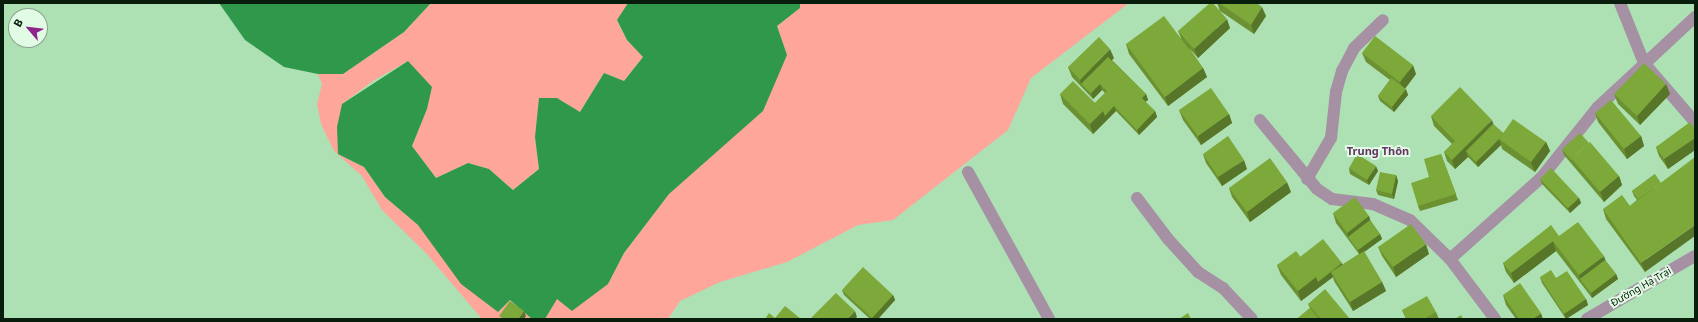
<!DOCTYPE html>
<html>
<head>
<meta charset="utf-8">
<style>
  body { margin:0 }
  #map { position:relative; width:1698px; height:322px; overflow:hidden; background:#ade1b4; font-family:"Noto Sans",sans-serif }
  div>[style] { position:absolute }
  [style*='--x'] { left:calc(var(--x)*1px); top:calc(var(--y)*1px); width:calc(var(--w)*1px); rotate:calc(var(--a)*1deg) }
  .green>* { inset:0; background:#fea69a }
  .water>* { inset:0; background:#30984b }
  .minor>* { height:12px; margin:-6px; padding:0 6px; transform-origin:6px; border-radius:6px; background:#a590a4 }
  .wall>* { inset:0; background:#6c9132 }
  .shaded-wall>* { inset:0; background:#587629 }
  .building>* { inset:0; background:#7da93a }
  span { translate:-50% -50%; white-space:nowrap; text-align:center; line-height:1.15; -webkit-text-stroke:4px #e1fbe4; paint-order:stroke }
  .street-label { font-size:10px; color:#091d0d }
  .neighbourhood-label { font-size:11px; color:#653364; font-weight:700 }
  .frame { position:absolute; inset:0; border:4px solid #091d0d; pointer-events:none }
  .north { position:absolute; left:8px; top:8px; width:40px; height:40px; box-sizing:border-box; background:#e1fbe4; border:1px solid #8ba28e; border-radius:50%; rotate:298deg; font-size:11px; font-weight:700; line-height:16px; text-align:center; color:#091d0d }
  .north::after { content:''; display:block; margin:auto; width:14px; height:18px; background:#8d268c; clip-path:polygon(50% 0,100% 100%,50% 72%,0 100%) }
</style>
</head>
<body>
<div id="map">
  <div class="green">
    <div style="clip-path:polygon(431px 3px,628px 3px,617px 21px,627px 40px,643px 57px,624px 81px,604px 73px,580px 112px,557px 98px,535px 137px,539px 169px,513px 190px,489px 169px,468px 163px,436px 178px,412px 146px,427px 109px,408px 61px,373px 81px,342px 104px,338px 154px,364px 167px,385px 197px,418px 225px,498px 312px,510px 300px,532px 319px,482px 319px,426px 253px,382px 210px,362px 176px,334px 151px,321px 124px,317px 104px,322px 84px,318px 74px,343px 74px,404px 32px)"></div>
    <div style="clip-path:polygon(800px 3px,1129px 3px,1031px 78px,1008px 130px,893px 220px,858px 225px,787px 262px,720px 282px,680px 301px,668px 319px,545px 319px,557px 298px,608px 284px,624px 253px,669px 194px,714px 153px,787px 55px,777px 26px,800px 8px)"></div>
  </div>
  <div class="water">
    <div style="clip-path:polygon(219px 3px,431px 3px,404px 32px,343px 74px,318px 74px,284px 67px,245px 40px)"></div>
    <div style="clip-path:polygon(628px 3px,800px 3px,800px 8px,777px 26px,787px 55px,763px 111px,669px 194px,624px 253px,608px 284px,572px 311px,557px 299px,545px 319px,532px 319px,510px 300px,498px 312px,461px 284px,418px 225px,385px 197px,364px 167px,338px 154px,337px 127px,342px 104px,408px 61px,432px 87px,427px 109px,412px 146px,436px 178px,468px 163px,489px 169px,513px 190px,539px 169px,535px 137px,539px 98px,557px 98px,580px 112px,604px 73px,624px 81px,643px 57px,627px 40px,617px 20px)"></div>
  </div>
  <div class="minor">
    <div style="--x:1620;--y:3;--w:65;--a:68.2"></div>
    <div style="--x:1644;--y:63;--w:78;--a:49.2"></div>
    <div style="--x:1260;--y:120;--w:89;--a:50.4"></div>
    <div style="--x:1317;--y:189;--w:18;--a:34"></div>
    <div style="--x:1332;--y:199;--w:41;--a:7"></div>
    <div style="--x:1373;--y:204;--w:40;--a:23.4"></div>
    <div style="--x:1410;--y:220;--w:56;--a:44.3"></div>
    <div style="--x:1450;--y:259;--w:75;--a:53.1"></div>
    <div style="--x:968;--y:172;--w:168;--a:61.1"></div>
    <div style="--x:1307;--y:179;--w:48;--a:-59.7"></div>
    <div style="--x:1331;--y:138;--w:46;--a:-83.8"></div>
    <div style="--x:1336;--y:92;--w:22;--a:-74"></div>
    <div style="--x:1342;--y:71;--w:26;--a:-62"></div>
    <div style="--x:1354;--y:48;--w:40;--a:-44"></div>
    <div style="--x:1137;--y:198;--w:51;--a:52.9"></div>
    <div style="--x:1168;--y:239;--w:45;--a:47.7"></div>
    <div style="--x:1198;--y:272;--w:30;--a:33"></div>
    <div style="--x:1223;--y:288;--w:42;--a:46.9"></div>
    <div style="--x:1450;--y:259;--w:122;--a:-41.7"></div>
    <div style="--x:1541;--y:178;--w:90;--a:-51.3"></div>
    <div style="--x:1597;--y:108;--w:134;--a:-42.9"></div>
    <div style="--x:1587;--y:319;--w:125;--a:-30.3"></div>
  </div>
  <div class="wall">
    <div style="clip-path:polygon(1217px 3px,1257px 3px,1266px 16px,1254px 34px,1220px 11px)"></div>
    <div style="clip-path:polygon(1230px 28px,1198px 58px,1189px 48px,1203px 68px,1207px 77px,1168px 106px,1129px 54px,1126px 44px,1181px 38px,1178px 31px)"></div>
    <div style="clip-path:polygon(1362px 53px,1416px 74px,1405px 89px,1408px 95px,1394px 112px,1380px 101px,1378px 96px,1390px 80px,1366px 62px)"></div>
    <div style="clip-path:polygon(1114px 58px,1112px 60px,1146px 94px,1148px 100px,1145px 102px,1155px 111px,1157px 117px,1139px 135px,1116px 111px,1093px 134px,1063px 104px,1060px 94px,1095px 103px,1105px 93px,1102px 90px,1093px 99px,1072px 77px,1068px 67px)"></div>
    <div style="clip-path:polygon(1666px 84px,1670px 94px,1640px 125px,1618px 104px,1614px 94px)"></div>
    <div style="clip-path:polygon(1179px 110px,1229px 114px,1232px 123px,1201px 145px,1183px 120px)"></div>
    <div style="clip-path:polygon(1595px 113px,1641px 136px,1644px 146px,1627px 159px,1598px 122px)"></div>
    <div style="clip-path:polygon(1431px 116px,1493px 124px,1503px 133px,1546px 142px,1550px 151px,1535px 172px,1502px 149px,1501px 145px,1478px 167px,1468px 157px,1455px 169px,1447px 161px,1444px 152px,1452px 144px,1434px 126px)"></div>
    <div style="clip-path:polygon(1695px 129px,1695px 150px,1668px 169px,1659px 156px,1656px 147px)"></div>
    <div style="clip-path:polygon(1562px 149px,1619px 176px,1622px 185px,1604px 202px,1564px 155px)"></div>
    <div style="clip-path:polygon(1203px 154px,1247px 169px,1222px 186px,1206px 163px)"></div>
    <div style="clip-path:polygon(1441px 154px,1458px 200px,1420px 211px,1418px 206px,1429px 177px)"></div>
    <div style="clip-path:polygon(1349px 168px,1378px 171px,1369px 185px,1350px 174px)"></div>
    <div style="clip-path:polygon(1655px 174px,1645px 272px,1606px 219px,1603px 209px,1630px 206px,1637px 200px,1634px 196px,1632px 191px)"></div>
    <div style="clip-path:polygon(1396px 175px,1398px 181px,1394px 199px,1378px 195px,1376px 190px)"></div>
    <div style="clip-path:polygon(1540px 179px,1579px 198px,1581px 203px,1570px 213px,1542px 184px)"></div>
    <div style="clip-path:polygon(1229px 188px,1291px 192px,1250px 222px,1232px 197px)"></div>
    <div style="clip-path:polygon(1333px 213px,1369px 216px,1370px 220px,1380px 234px,1382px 239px,1364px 252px,1382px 282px,1386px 291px,1353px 311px,1334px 281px,1333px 277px,1301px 301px,1281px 275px,1277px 265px,1300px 257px,1342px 263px,1342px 265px,1359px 254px,1336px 223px)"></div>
    <div style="clip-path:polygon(1559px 236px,1605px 260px,1616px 274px,1618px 279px,1592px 298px,1556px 251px,1514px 283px,1506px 272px,1503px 263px)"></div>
    <div style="clip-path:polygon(1378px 247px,1429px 254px,1396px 277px,1382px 256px)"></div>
    <div style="clip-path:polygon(1540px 277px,1556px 278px,1586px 299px,1588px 305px,1566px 319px,1542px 283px)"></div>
    <div style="clip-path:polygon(842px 290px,893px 295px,895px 300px,878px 319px,870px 319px,844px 295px)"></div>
    <div style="clip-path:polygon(1503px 295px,1543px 319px,1516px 319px,1506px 305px)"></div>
    <div style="clip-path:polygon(1308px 304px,1350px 319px,1298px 319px,1298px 318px,1310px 308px)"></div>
    <div style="clip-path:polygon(1402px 310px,1436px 312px,1439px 319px,1406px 319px)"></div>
  </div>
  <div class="shaded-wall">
    <div style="clip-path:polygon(1262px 7px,1266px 16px,1254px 34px,1251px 25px)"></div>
    <div style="clip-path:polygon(1227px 19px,1230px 28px,1198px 58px,1194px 49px)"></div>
    <div style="clip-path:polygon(1110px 49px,1114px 58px,1085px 87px,1081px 84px,1080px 80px)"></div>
    <div style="clip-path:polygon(1413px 65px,1416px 74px,1403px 91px,1400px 82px)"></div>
    <div style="clip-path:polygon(1203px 68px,1207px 77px,1168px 106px,1165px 97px)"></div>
    <div style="clip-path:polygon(1100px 84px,1102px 90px,1093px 99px,1091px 93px)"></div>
    <div style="clip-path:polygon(1666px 84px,1670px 94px,1640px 125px,1637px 116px)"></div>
    <div style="clip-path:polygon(1406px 89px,1408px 95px,1394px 112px,1392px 107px)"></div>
    <div style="clip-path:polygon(1146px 94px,1148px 100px,1144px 103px,1142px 98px)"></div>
    <div style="clip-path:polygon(1114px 106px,1116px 111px,1093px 134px,1090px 124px,1103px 111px)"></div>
    <div style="clip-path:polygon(1155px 111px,1157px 117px,1139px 135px,1137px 130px)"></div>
    <div style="clip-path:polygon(1229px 114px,1232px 123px,1201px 145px,1198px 136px)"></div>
    <div style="clip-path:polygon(1492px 120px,1495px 129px,1466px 151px,1468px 157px,1455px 169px,1452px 160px)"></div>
    <div style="clip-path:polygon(1504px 134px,1499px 139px,1501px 145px,1478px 167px,1476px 162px)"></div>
    <div style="clip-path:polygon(1641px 136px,1644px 146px,1627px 159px,1624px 149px)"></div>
    <div style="clip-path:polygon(1695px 138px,1695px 150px,1668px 169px,1664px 159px)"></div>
    <div style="clip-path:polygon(1546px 142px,1550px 151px,1535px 172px,1531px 162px)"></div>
    <div style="clip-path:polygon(1244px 160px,1247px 169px,1222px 186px,1218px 177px)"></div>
    <div style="clip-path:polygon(1376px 166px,1378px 171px,1369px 185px,1367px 180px)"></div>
    <div style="clip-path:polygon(1396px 175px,1398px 181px,1394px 199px,1392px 194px)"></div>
    <div style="clip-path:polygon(1619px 176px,1622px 185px,1604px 202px,1600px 192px)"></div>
    <div style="clip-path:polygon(1287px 182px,1291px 192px,1250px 222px,1247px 212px)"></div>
    <div style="clip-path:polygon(1579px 198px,1581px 203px,1570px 213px,1568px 208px)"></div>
    <div style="clip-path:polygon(1369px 216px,1372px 226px,1348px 237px,1347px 233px)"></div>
    <div style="clip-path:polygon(1695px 225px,1695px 236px,1645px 272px,1641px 263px)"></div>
    <div style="clip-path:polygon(1380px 234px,1382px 239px,1360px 255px,1358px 250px)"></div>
    <div style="clip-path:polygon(1553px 241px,1556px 251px,1514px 283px,1511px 273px)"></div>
    <div style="clip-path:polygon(1426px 244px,1429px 254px,1396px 277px,1393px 267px)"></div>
    <div style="clip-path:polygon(1604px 256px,1607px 265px,1580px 279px,1579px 275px)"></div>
    <div style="clip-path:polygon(1342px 263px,1344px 268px,1331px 272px,1333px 277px,1301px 301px,1298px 291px,1316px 277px)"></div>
    <div style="clip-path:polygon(1616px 274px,1618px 279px,1592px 298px,1591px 293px)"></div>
    <div style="clip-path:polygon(1382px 282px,1386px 291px,1353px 311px,1350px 302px)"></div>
    <div style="clip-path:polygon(893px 295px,895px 300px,878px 319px,873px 319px,872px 318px)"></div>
    <div style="clip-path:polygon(1586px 299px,1588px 305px,1566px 319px,1564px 314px)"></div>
    <div style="clip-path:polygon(524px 311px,526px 316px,524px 319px,518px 319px)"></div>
    <div style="clip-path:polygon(855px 311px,857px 317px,855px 319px,847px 319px)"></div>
    <div style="clip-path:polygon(1541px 313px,1543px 319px,1533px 319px)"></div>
  </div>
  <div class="building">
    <div style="clip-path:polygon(1210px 3px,1213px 3px,1227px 19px,1194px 49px,1178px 31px)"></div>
    <div style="clip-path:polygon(1219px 3px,1257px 3px,1262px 7px,1251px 25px)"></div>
    <div style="clip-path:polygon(1164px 16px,1203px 68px,1165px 97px,1126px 44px)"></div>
    <div style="clip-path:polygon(1375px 36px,1413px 65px,1400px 82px,1362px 53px)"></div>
    <div style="clip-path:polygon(1099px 37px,1110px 49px,1080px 80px,1068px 67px)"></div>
    <div style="clip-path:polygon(1108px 57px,1146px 94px,1142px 98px,1155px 111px,1137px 130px,1114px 106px,1105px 116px,1103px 111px,1095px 103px,1107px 91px,1100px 84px,1091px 93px,1081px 84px)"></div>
    <div style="clip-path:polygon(1644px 63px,1666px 84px,1637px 116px,1614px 94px)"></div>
    <div style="clip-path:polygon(1391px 78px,1406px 89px,1392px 107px,1378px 96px)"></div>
    <div style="clip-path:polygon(1073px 81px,1103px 111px,1090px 124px,1060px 94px)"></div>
    <div style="clip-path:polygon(1460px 87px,1492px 120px,1452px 160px,1444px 152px,1455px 141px,1431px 116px)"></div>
    <div style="clip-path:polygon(1211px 88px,1229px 114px,1198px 136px,1179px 110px)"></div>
    <div style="clip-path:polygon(1611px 100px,1641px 136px,1624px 149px,1595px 113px)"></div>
    <div style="clip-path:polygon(1513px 119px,1546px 142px,1531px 162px,1499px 139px)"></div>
    <div style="clip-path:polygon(1690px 122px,1695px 129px,1695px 138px,1664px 159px,1656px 147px)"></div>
    <div style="clip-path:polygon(1493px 124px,1503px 133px,1499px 139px,1476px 162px,1466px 151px)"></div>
    <div style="clip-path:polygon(1580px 133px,1589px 143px,1571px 158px,1573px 162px,1562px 149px)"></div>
    <div style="clip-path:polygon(1228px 136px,1244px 160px,1218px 177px,1203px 154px)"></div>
    <div style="clip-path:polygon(1590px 142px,1619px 176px,1600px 192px,1571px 158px)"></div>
    <div style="clip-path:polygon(1357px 154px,1376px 166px,1367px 180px,1349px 168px)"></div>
    <div style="clip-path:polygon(1441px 154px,1456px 194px,1418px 206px,1411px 183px,1429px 177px,1424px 159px)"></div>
    <div style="clip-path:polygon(1695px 157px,1695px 225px,1641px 263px,1603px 209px,1622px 195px,1630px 206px)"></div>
    <div style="clip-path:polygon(1270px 158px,1287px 182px,1247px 212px,1229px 188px)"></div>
    <div style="clip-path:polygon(1551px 168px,1579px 198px,1568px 208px,1540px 179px)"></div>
    <div style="clip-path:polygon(1380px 172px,1396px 175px,1392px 194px,1376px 190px)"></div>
    <div style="clip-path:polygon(1655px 174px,1661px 183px,1638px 199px,1632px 191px)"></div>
    <div style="clip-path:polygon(1355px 197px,1369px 216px,1347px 233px,1333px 213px)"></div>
    <div style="clip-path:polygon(1370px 220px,1380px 234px,1358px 250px,1348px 237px)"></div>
    <div style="clip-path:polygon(1578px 222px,1604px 256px,1579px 275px,1553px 241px,1511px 273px,1503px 263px,1551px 225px,1559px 236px)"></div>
    <div style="clip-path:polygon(1411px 224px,1426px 244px,1393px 267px,1378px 247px)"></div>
    <div style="clip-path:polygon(1323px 239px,1342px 263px,1318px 282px,1316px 277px,1300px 257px)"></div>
    <div style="clip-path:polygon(1296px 251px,1316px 277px,1298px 291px,1277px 265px)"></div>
    <div style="clip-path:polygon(1364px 251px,1382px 282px,1350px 302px,1331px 272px)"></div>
    <div style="clip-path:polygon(1605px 260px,1616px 274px,1591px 293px,1580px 279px)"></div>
    <div style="clip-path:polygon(863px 267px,893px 295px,872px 318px,842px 290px)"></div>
    <div style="clip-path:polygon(1551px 270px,1556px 278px,1567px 271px,1586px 299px,1564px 314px,1540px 277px)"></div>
    <div style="clip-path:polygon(1520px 283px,1541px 313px,1533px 319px,1519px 319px,1503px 295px)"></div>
    <div style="clip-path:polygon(1325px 289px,1350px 319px,1321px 319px,1308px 304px)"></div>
    <div style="clip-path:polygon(836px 293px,855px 311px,847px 319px,810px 319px)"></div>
    <div style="clip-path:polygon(1427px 296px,1436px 312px,1427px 317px,1428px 319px,1407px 319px,1402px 310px)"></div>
    <div style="clip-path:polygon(510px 301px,524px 311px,518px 319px,503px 319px,499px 316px)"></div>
    <div style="clip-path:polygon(785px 306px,801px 319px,765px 319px,769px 313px,775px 318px)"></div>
    <div style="clip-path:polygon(1310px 308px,1319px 319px,1299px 319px,1298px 318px)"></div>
    <div style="clip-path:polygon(1188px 313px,1191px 319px,1179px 319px)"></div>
    <div style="clip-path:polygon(1461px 315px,1463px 319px,1455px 319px)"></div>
  </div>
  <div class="street-label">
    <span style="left:1641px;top:287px;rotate:-30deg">Đường Hạ Trại</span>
  </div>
  <div class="neighbourhood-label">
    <span style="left:1378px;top:151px">Trung Thôn</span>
  </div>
  <div class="frame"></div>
  <div class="north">B</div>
</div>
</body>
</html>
